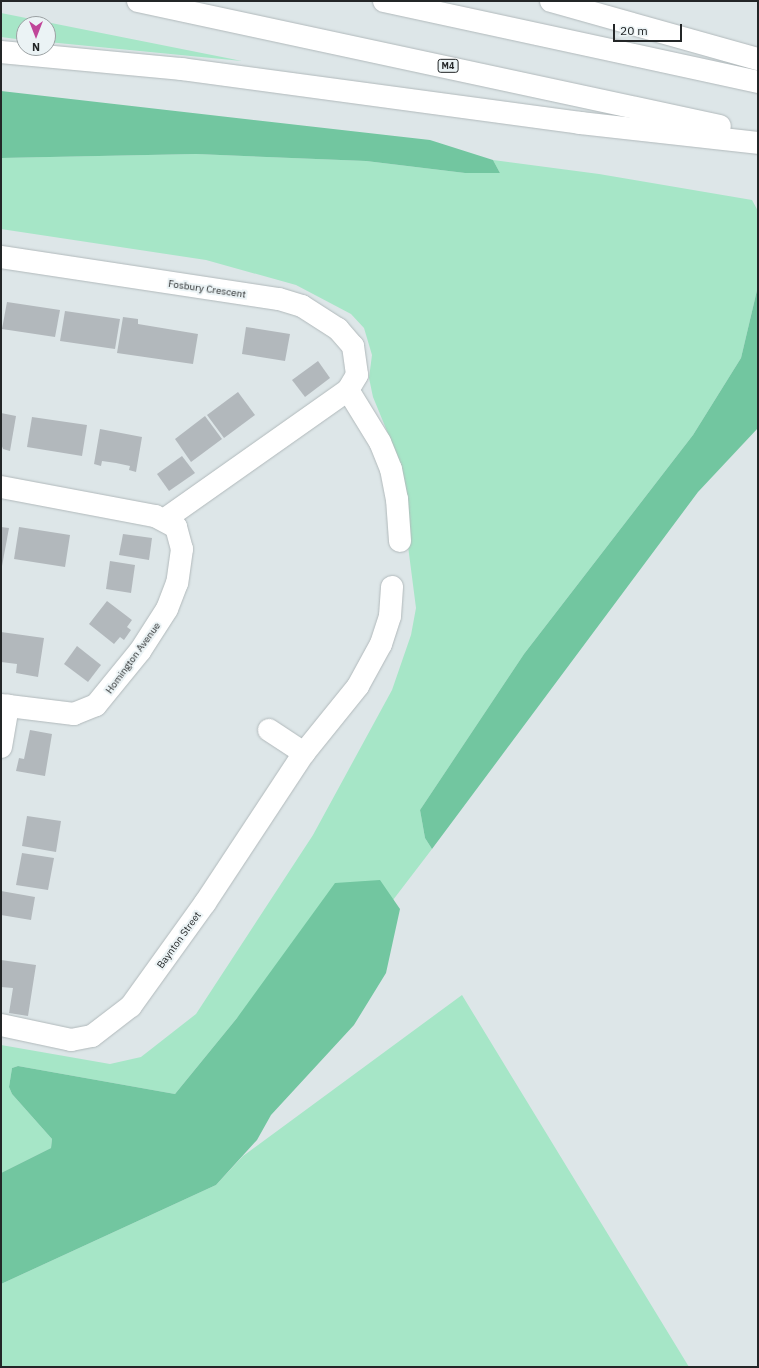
<!DOCTYPE html>
<html>
<head>
<meta charset="utf-8">
<style>
  body { margin:0 }
  #map { position:relative; width:759px; height:1368px; overflow:hidden; background:#dde6e8; font-family:"IBM Plex Sans",sans-serif }
  div>[style] { position:absolute }
  [style*='--x'] { left:calc(var(--x)*1px); top:calc(var(--y)*1px); width:calc(var(--w)*1px); rotate:calc(var(--a)*1deg) }
  .green>* { inset:0; background:#a6e6c7 }
  .forest>* { inset:0; background:#72c6a0 }
  .building>* { inset:0; background:#b2b8bc }
  .roads { filter:drop-shadow(0 0 1px #b1b9bb) drop-shadow(0 0 1px #b1b9bb) }
  .street>* { height:22px; margin:-11px; padding:0 11px; transform-origin:11px; border-radius:11px; background:#fff }
  .highway>* { height:22px; margin:-11px; padding:0 11px; transform-origin:11px; border-radius:11px; background:#fff }
  span { translate:-50% -50%; white-space:nowrap; text-align:center; line-height:1.15; -webkit-text-stroke:4px #ebf3f5; paint-order:stroke }
  .shield-label span { padding:1px 3px; background:#ebf3f5; border:1px solid; border-radius:3px; -webkit-text-stroke-width:0 }
  .shield-label { font-size:9px; color:#232627; font-weight:700 }
  .street-label { font-size:10px; color:#232627 }
  .frame { position:absolute; inset:0; border:2px solid #232627; pointer-events:none }
  .north { position:absolute; left:16px; top:16px; width:40px; height:40px; box-sizing:border-box; background:#ebf3f5; border:1px solid #9ba1a3; border-radius:50%; rotate:180deg; font-size:11px; font-weight:700; line-height:16px; text-align:center; color:#232627 }
  .north::after { content:''; display:block; margin:auto; width:14px; height:18px; background:#c04699; clip-path:polygon(50% 0,100% 100%,50% 72%,0 100%) }
  .scale { position:absolute; left:613px; top:24px; width:69px; height:18px; box-sizing:border-box; border:2px solid #232627; border-top:0; padding-left:5px; font-size:12px; line-height:14px; white-space:nowrap; color:#232627; -webkit-text-stroke:3px #ebf3f5; paint-order:stroke }
</style>
</head>
<body>
<div id="map">
  <div class="green">
    <div style="clip-path:polygon(1px 13px,242px 61px,48px 42px,48px 24px,24px 24px,24px 40px,1px 37px)"></div>
    <div style="clip-path:polygon(196px 154px,366px 161px,465px 173px,500px 173px,493px 160px,599px 174px,752px 200px,758px 211px,758px 286px,741px 358px,693px 435px,524px 654px,420px 810px,425px 838px,432px 849px,393px 900px,237px 1018px,175px 1094px,18px 1066px,12px 1068px,9px 1087px,12px 1094px,52px 1139px,51px 1148px,1px 1173px,1px 1045px,110px 1064px,141px 1057px,196px 1014px,313px 835px,392px 690px,411px 635px,416px 608px,396px 453px,373px 397px,369px 378px,372px 355px,364px 328px,351px 314px,296px 285px,206px 260px,1px 229px,1px 158px)"></div>
    <div style="clip-path:polygon(462px 995px,689px 1367px,1px 1367px,1px 1284px,216px 1185px,243px 1156px)"></div>
  </div>
  <div class="forest">
    <div style="clip-path:polygon(1px 91px,430px 140px,493px 160px,500px 173px,465px 173px,366px 161px,196px 154px,1px 158px)"></div>
    <div style="clip-path:polygon(758px 286px,758px 428px,698px 492px,432px 849px,425px 838px,420px 810px,524px 654px,693px 435px,741px 358px)"></div>
    <div style="clip-path:polygon(380px 880px,400px 909px,386px 973px,354px 1025px,271px 1115px,257px 1140px,216px 1185px,1px 1284px,1px 1173px,51px 1148px,52px 1139px,12px 1094px,9px 1087px,12px 1068px,18px 1066px,175px 1094px,237px 1018px,335px 883px)"></div>
  </div>
  <div class="building">
    <div style="clip-path:polygon(7px 302px,60px 310px,55px 337px,2px 329px)"></div>
    <div style="clip-path:polygon(65px 311px,120px 319px,115px 349px,60px 341px)"></div>
    <div style="clip-path:polygon(123px 317px,138px 319px,138px 324px,198px 334px,193px 364px,117px 353px)"></div>
    <div style="clip-path:polygon(246px 327px,290px 334px,285px 361px,242px 354px)"></div>
    <div style="clip-path:polygon(318px 361px,330px 378px,305px 397px,292px 380px)"></div>
    <div style="clip-path:polygon(238px 392px,255px 415px,224px 438px,207px 415px)"></div>
    <div style="clip-path:polygon(1px 413px,16px 416px,10px 451px,3px 449px,1px 444px)"></div>
    <div style="clip-path:polygon(205px 416px,222px 439px,191px 462px,175px 439px)"></div>
    <div style="clip-path:polygon(32px 417px,87px 425px,82px 456px,27px 447px)"></div>
    <div style="clip-path:polygon(100px 429px,142px 437px,136px 472px,129px 470px,130px 466px,116px 463px,102px 461px,101px 466px,94px 464px)"></div>
    <div style="clip-path:polygon(182px 456px,195px 473px,169px 491px,157px 474px)"></div>
    <div style="clip-path:polygon(1px 527px,9px 528px,2px 566px,1px 566px)"></div>
    <div style="clip-path:polygon(19px 527px,70px 535px,65px 567px,14px 559px)"></div>
    <div style="clip-path:polygon(123px 534px,152px 538px,149px 560px,119px 555px)"></div>
    <div style="clip-path:polygon(110px 561px,135px 565px,131px 593px,106px 589px)"></div>
    <div style="clip-path:polygon(107px 601px,132px 620px,127px 627px,131px 630px,124px 640px,120px 637px,114px 644px,89px 624px)"></div>
    <div style="clip-path:polygon(1px 632px,44px 638px,38px 677px,16px 673px,17px 664px,1px 662px)"></div>
    <div style="clip-path:polygon(77px 646px,101px 665px,88px 682px,64px 664px)"></div>
    <div style="clip-path:polygon(30px 730px,52px 734px,45px 776px,16px 771px,19px 758px,24px 759px)"></div>
    <div style="clip-path:polygon(27px 816px,61px 821px,56px 852px,22px 846px)"></div>
    <div style="clip-path:polygon(22px 853px,54px 858px,48px 890px,16px 885px)"></div>
    <div style="clip-path:polygon(1px 891px,35px 897px,31px 920px,1px 915px)"></div>
    <div style="clip-path:polygon(1px 960px,36px 965px,28px 1016px,9px 1013px,13px 988px,1px 987px)"></div>
  </div>
  <div class="roads">
    <div class="street">
      <div style="--x:1;--y:257;--w:281;--a:8.6"></div>
      <div style="--x:279;--y:299;--w:24;--a:17"></div>
      <div style="--x:302;--y:306;--w:43;--a:32.6"></div>
      <div style="--x:338;--y:329;--w:23;--a:49"></div>
      <div style="--x:353;--y:346;--w:29;--a:82"></div>
      <div style="--x:357;--y:375;--w:17;--a:121"></div>
      <div style="--x:348;--y:390;--w:224;--a:144.8"></div>
      <div style="--x:348;--y:390;--w:61;--a:58.4"></div>
      <div style="--x:380;--y:442;--w:29;--a:68"></div>
      <div style="--x:391;--y:469;--w:31;--a:79"></div>
      <div style="--x:397;--y:499;--w:42;--a:85.9"></div>
      <div style="--x:1;--y:487;--w:157;--a:10.7"></div>
      <div style="--x:155;--y:516;--w:24;--a:28"></div>
      <div style="--x:176;--y:527;--w:23;--a:75"></div>
      <div style="--x:182;--y:549;--w:34;--a:98"></div>
      <div style="--x:177;--y:583;--w:28;--a:111"></div>
      <div style="--x:167;--y:609;--w:50;--a:122.7"></div>
      <div style="--x:140;--y:651;--w:70;--a:129.2"></div>
      <div style="--x:96;--y:705;--w:24;--a:158"></div>
      <div style="--x:74;--y:714;--w:74;--a:-173"></div>
      <div style="--x:269;--y:730;--w:42;--a:33.3"></div>
      <div style="--x:1;--y:747;--w:42;--a:-80.3"></div>
      <div style="--x:1;--y:1025;--w:72;--a:12.1"></div>
      <div style="--x:71;--y:1040;--w:21;--a:-11"></div>
      <div style="--x:92;--y:1036;--w:49;--a:-37.6"></div>
      <div style="--x:131;--y:1006;--w:127;--a:-54.3"></div>
      <div style="--x:205;--y:903;--w:180;--a:-56.6"></div>
      <div style="--x:304;--y:753;--w:86;--a:-51.1"></div>
      <div style="--x:358;--y:686;--w:48;--a:-61.3"></div>
      <div style="--x:381;--y:644;--w:29;--a:-72"></div>
      <div style="--x:390;--y:616;--w:29;--a:-86"></div>
    </div>
    <div class="highway">
      <div style="--x:138;--y:1;--w:595;--a:12.12"></div>
      <div style="--x:384;--y:1;--w:383;--a:12.2"></div>
      <div style="--x:551;--y:1;--w:215;--a:15.7"></div>
      <div style="--x:1;--y:52;--w:182;--a:5.4"></div>
      <div style="--x:182;--y:69;--w:402;--a:7.7"></div>
      <div style="--x:580;--y:123;--w:179;--a:6.4"></div>
    </div>
  </div>
  <div class="shield-label">
    <span style="left:448px;top:66px">M4</span>
  </div>
  <div class="street-label">
    <span style="left:207px;top:289px;rotate:8deg">Fosbury Crescent</span>
    <span style="left:133px;top:658px;rotate:-54deg">Homington Avenue</span>
    <span style="left:179px;top:940px;rotate:-54deg">Baynton Street</span>
  </div>
  <div class="frame"></div>
  <div class="north">N</div>
  <div class="scale">20 m</div>
</div>
</body>
</html>
